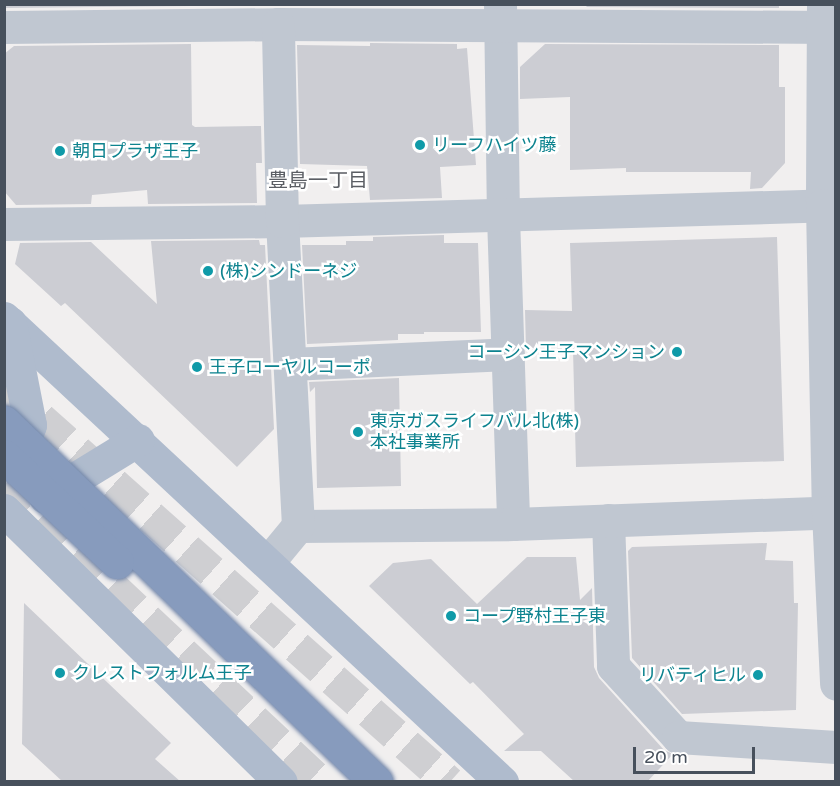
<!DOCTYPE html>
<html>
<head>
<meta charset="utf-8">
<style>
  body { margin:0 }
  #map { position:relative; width:840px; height:786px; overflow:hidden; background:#f1efef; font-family:"Varela Round","Noto Sans JP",sans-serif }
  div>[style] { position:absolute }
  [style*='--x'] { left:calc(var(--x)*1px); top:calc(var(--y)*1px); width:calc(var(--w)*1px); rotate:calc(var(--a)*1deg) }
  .building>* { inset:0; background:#cccdd3 }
  .primary-tunnel>* { height:33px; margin-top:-16.5px; transform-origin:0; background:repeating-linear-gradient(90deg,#cfcfd2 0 33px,transparent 0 49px) }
  .minor>* { height:33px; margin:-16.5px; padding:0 16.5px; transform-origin:16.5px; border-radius:16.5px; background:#c0c7d1 }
  .tertiary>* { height:33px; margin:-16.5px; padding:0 16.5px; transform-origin:16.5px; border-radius:16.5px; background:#c0c7d1 }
  .primary>* { height:33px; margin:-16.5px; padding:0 16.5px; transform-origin:16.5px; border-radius:16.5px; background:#afbbcd }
  .bridges { filter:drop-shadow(0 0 2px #7286a9) drop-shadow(0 0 2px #7286a9) }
  .motorway-bridge>* { height:33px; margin:-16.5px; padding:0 16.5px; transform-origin:16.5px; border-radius:16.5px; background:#879bbd }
  .dots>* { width:16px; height:16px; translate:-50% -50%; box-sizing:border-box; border:3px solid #fff; border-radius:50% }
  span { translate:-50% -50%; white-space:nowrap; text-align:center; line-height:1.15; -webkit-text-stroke:5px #fff; paint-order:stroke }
  .culture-label { font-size:18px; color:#0d838f }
  .left { translate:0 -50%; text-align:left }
  .right { translate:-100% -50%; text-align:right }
  .neighbourhood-label { font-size:20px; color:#5b5e64 }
  .frame { position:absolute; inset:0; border:6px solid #47505c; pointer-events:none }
  .scale { position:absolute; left:633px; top:747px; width:122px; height:27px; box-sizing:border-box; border:3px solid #47505c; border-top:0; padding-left:8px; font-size:18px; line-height:21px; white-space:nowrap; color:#47505c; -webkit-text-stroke:4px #fff; paint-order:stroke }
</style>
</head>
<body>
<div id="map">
  <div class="building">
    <div style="clip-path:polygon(4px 4px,190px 4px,190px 6px,4px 8px)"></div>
    <div style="clip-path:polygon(589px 4px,779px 4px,779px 8px,586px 7px)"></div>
    <div style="clip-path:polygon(370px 43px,457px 44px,457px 49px,467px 48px,476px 165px,440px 167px,442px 198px,370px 200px,367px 166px,300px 164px,297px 45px,370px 46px)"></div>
    <div style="clip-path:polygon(191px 44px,192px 125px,195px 127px,261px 126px,262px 163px,256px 163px,257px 203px,148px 204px,147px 190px,92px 195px,91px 204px,16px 205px,4px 191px,4px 54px,14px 46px)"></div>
    <div style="clip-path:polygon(545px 44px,779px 45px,779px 87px,785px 87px,785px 163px,762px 188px,750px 189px,751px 172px,626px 172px,626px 168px,570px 170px,570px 97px,520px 99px,520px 67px)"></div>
    <div style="clip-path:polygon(444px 235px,444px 243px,478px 243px,481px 332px,424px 332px,424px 334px,398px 334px,398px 340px,307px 344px,302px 245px,346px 245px,346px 241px,373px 241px,373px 237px)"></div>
    <div style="clip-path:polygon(777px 237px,784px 461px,576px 467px,573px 350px,526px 350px,525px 310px,572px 311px,570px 243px)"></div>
    <div style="clip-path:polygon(259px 240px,260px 245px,265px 245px,274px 429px,237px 467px,65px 303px,61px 306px,15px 264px,20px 243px,91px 242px,157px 304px,151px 241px)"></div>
    <div style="clip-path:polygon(399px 378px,401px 486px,317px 488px,315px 387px,310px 392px,309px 382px)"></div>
    <div style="clip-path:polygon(767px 543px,765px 560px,793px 561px,794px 603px,798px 603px,796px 710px,682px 714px,632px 658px,628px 551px,632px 547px)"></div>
    <div style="clip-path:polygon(527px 557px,576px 557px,580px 600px,592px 588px,594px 667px,599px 678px,664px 750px,673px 754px,647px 782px,575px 782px,541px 751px,504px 751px,524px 734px,473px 682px,470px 684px,369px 586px,393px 563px,431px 559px,477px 604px)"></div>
    <div style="clip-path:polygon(24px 603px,171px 743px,155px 759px,181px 782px,63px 782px,22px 744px)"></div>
  </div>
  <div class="primary-tunnel">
    <div style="--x:4;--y:386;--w:596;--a:41.67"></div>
    <div style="--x:4;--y:485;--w:434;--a:43.2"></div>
  </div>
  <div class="minor">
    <div style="--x:500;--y:4;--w:212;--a:89.2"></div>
    <div style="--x:503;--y:216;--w:308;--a:88.1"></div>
    <div style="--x:4;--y:27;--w:274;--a:-0.6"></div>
    <div style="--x:278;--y:24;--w:558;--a:0.31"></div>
    <div style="--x:4;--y:224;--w:278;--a:-0.6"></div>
    <div style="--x:282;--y:221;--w:554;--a:-1.65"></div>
    <div style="--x:290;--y:364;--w:218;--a:-2.6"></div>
    <div style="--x:608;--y:520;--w:146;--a:88"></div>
    <div style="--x:613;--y:666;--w:96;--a:47.5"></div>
    <div style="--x:678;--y:737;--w:158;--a:3.6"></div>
    <div style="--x:298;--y:526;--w:215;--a:-0.5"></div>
    <div style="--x:513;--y:524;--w:323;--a:-2.1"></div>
    <div style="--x:269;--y:561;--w:45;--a:-50.4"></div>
    <div style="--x:298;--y:526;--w:305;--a:-93"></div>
    <div style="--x:282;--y:221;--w:197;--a:-91.2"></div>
  </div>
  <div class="tertiary">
    <div style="--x:823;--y:4;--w:201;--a:90.3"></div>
    <div style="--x:822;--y:205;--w:307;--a:88.9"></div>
    <div style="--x:828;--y:512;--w:172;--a:87.3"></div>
  </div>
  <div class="primary">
    <div style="--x:4;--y:318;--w:681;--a:42.98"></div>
    <div style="--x:8;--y:459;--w:14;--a:-34"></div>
    <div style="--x:20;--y:451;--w:28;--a:-69"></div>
    <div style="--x:30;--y:425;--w:104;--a:-101.1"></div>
    <div style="--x:45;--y:497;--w:109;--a:-31.5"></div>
    <div style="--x:4;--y:510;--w:388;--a:44.5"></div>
  </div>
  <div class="bridges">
    <div class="motorway-bridge">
      <div style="--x:4;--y:422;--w:518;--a:44.06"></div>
      <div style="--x:4;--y:456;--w:155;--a:43.2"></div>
    </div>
  </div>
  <div class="dots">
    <div style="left:420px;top:145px;background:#0f9aa8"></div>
    <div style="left:60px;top:151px;background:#0f9aa8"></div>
    <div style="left:208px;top:271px;background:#0f9aa8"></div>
    <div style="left:677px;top:352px;background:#0f9aa8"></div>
    <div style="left:197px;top:367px;background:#0f9aa8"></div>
    <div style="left:358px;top:432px;background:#0f9aa8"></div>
    <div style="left:451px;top:616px;background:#0f9aa8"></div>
    <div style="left:60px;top:673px;background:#0f9aa8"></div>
    <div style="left:758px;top:675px;background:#0f9aa8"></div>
  </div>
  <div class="culture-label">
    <span class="left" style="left:432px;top:145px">リーフハイツ藤</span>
    <span class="left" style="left:72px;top:151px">朝日プラザ王子</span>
    <span class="left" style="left:220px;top:271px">(株)シンドーネジ</span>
    <span class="right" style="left:665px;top:352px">コーシン王子マンション</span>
    <span class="left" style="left:209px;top:367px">王子ローヤルコーポ</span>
    <span class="left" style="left:370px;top:432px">東京ガスライフバル北(株)<br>本社事業所</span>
    <span class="left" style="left:463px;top:616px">コープ野村王子東</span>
    <span class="left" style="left:72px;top:673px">クレストフォルム王子</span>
    <span class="right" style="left:746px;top:675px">リバティヒル</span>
  </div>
  <div class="neighbourhood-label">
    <span style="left:318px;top:181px">豊島一丁目</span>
  </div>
  <div class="frame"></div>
  <div class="scale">20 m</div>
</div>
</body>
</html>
